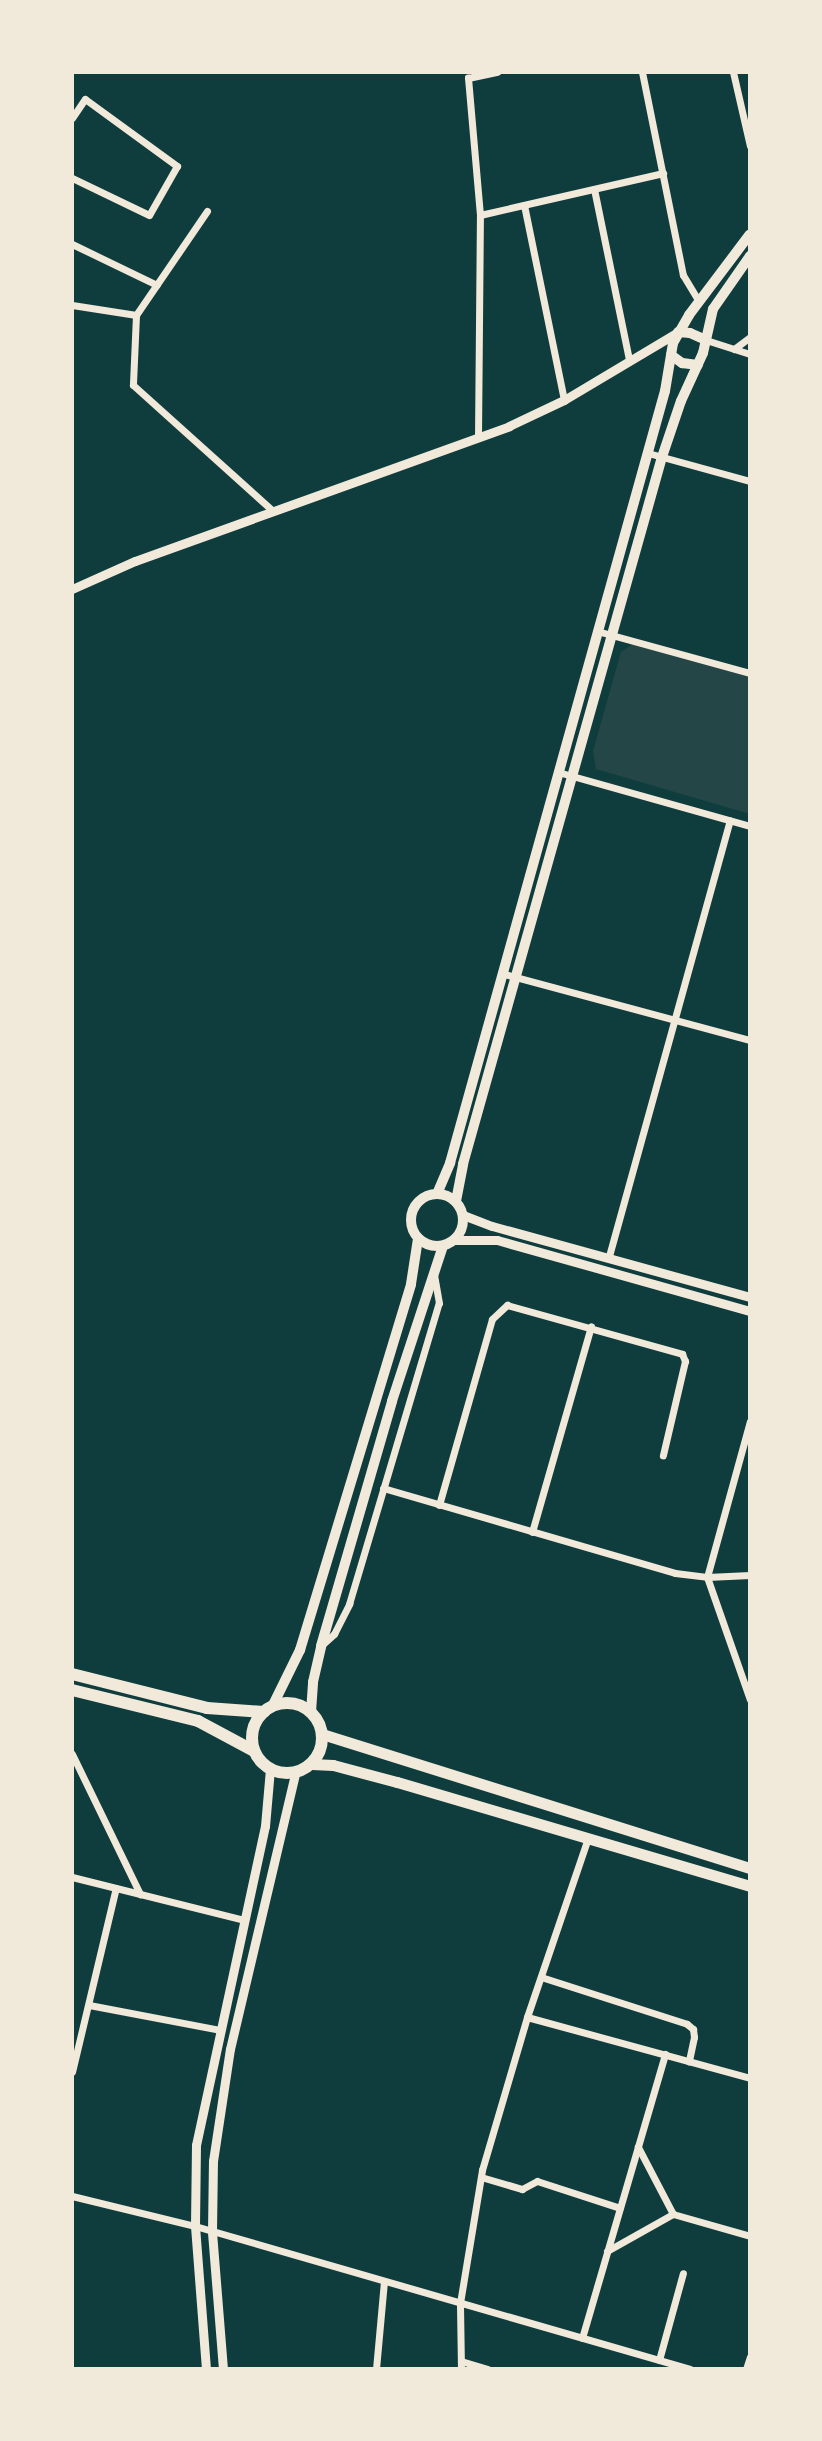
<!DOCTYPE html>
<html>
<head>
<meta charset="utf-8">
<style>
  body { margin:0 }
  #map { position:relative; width:822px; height:2441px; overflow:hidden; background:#0f3d3e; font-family:"Alegreya Sans",sans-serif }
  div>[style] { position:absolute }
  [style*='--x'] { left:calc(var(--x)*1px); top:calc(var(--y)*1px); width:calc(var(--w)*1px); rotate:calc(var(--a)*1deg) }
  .green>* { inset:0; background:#244646 }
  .minor>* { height:7px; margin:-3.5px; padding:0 3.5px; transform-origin:3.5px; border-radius:3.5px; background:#f1e9da }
  .tertiary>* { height:9px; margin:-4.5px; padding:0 4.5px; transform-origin:4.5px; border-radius:4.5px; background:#f1e9da }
  .secondary>* { height:10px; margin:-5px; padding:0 5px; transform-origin:5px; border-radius:5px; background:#f1e9da }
  .secondary>.ring { margin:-5px; padding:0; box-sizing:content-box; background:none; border:10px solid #f1e9da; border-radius:50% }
  .primary>* { height:11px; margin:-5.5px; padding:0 5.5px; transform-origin:5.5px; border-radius:5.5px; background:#f1e9da }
  .trunk>* { height:12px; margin:-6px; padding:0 6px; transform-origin:6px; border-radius:6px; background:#f1e9da }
  .trunk>.ring { margin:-6px; padding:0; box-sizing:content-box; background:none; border:12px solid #f1e9da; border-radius:50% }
  span { translate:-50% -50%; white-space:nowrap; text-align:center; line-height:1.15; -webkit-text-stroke:6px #f1e9da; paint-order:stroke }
  .frame { position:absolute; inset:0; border:74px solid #f1e9da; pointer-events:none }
</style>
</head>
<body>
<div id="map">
  <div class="green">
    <div style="clip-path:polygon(633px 644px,750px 677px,750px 814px,596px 769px,593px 751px,621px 652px)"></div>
  </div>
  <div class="minor">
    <div style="--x:642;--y:72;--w:207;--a:78.6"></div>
    <div style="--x:683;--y:275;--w:31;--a:59"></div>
    <div style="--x:733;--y:72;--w:76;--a:77.1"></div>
    <div style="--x:72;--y:118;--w:23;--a:-56"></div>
    <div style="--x:85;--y:99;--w:114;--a:36.1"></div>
    <div style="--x:177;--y:166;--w:56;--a:119.7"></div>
    <div style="--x:149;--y:215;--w:85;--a:-154.3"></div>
    <div style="--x:594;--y:189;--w:175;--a:78.4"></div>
    <div style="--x:524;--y:205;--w:199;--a:78.4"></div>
    <div style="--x:207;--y:211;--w:126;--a:124.3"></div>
    <div style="--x:136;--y:315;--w:70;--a:92.5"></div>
    <div style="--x:133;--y:385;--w:187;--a:42"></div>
    <div style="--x:480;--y:215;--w:188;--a:-12.9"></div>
    <div style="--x:72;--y:244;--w:94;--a:25.8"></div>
    <div style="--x:72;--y:305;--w:65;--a:8.9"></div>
    <div style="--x:706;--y:340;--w:46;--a:17.7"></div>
    <div style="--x:734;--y:349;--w:20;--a:-37"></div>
    <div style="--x:478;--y:438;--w:223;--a:-89.5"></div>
    <div style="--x:480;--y:215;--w:138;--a:-95"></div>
    <div style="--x:468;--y:78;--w:30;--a:-12"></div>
    <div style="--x:648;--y:453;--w:106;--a:15.4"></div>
    <div style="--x:597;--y:631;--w:159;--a:15.4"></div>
    <div style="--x:558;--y:772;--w:199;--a:15.7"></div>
    <div style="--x:501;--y:973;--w:258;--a:15.1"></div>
    <div style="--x:609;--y:1256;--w:452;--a:-74.5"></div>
    <div style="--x:750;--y:1421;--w:162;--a:105.4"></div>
    <div style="--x:707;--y:1577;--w:130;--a:70.7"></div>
    <div style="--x:383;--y:1488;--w:304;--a:16.2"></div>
    <div style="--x:675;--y:1573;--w:32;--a:7"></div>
    <div style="--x:707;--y:1577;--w:43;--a:-2.7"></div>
    <div style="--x:439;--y:1505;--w:193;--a:-74.1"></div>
    <div style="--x:492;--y:1319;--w:21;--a:-43"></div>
    <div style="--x:507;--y:1305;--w:182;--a:15.6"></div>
    <div style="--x:682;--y:1354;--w:8;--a:67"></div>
    <div style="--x:685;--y:1361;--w:97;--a:103.2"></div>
    <div style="--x:532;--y:1532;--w:214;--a:-74"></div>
    <div style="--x:323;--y:1644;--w:15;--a:-42"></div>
    <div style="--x:334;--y:1634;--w:34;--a:-63"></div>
    <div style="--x:349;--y:1604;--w:314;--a:-73.4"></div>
    <div style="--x:439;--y:1303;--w:28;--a:-100"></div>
    <div style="--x:72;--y:1754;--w:156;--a:64.1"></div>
    <div style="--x:72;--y:1877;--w:177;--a:14"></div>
    <div style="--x:541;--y:1977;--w:153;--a:17.8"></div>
    <div style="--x:687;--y:2024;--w:8;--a:40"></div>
    <div style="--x:693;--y:2029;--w:8;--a:83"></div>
    <div style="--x:694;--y:2037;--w:25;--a:102"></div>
    <div style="--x:89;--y:2005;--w:133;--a:10.8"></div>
    <div style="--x:527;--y:2017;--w:231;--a:15.3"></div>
    <div style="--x:72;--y:2072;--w:189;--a:-76.6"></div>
    <div style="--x:481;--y:2177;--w:43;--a:16.3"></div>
    <div style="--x:522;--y:2189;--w:17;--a:-28"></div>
    <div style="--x:537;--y:2181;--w:87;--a:18"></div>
    <div style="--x:72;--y:2196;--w:127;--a:13.7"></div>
    <div style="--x:195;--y:2226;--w:515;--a:16.11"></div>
    <div style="--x:673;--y:2214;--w:80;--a:15.9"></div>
    <div style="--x:607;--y:2251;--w:76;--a:-29.3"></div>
    <div style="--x:673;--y:2214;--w:76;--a:-117.6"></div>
    <div style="--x:582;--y:2338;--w:296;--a:-73.7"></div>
    <div style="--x:659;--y:2360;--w:90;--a:-74.6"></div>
    <div style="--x:461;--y:2361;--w:28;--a:17"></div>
    <div style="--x:376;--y:2369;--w:88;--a:-84.8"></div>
    <div style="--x:461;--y:2369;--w:66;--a:-90.9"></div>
    <div style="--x:460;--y:2303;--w:135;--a:-80.6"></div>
    <div style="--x:482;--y:2170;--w:159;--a:-73.6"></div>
    <div style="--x:527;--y:2017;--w:189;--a:-71.2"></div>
    <div style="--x:746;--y:2369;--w:13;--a:-72"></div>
  </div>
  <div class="tertiary">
    <div style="--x:72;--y:589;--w:69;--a:-24"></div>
    <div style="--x:135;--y:561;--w:398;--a:-19.8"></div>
    <div style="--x:509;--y:426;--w:61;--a:-25.3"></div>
    <div style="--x:564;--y:400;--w:133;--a:-30.8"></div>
    <div style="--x:463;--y:1215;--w:31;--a:21"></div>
    <div style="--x:492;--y:1226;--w:268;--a:15.4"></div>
    <div style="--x:455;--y:1240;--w:42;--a:0"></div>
    <div style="--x:497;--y:1240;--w:263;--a:15.7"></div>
    <div style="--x:206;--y:2369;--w:143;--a:-94.4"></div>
    <div style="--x:195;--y:2226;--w:81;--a:-89.3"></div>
    <div style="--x:196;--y:2145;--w:326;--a:-77.8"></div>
    <div style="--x:265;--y:1826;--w:57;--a:-85"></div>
    <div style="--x:223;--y:2369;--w:138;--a:-94.6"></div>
    <div style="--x:212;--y:2231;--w:70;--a:-89.2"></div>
    <div style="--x:213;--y:2161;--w:113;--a:-81.4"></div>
    <div style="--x:230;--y:2049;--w:284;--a:-76.7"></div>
  </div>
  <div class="secondary">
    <div style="--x:678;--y:332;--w:12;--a:5"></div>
    <div style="--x:690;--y:333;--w:17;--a:24"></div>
    <div style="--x:671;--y:355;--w:14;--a:36"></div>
    <div style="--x:682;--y:363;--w:16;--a:7"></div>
    <div class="ring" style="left:411px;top:1194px;width:42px;height:42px"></div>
    <div style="--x:437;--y:1194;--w:34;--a:-67"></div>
    <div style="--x:450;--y:1163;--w:801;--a:-74.44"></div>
    <div style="--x:665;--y:391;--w:49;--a:-80.5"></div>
    <div style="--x:673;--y:343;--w:32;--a:-60"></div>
    <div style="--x:689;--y:315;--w:101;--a:-53"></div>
    <div style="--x:456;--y:1201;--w:38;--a:-79"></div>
    <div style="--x:463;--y:1164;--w:734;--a:-74.28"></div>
    <div style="--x:662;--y:457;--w:59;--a:-71.3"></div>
    <div style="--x:681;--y:401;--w:53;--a:-65.4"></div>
    <div style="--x:703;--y:353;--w:45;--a:-77.2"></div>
    <div style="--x:713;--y:309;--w:65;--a:-55.1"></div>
    <div style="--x:272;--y:1707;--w:64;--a:-63.8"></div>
    <div style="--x:300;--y:1650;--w:382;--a:-73.1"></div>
    <div style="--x:411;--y:1284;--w:46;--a:-81.2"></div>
    <div style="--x:311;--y:1712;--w:30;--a:-86"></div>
    <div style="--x:313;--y:1682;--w:37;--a:-77"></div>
    <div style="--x:321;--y:1646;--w:255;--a:-73.8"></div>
    <div style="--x:392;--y:1401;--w:163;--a:-71.8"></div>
  </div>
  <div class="primary">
    <div style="--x:322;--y:1734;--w:448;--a:17.4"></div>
    <div style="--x:312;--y:1764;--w:21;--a:3"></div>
    <div style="--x:333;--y:1765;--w:66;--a:14.9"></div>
    <div style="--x:397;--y:1782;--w:368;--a:16.4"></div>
  </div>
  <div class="trunk">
    <div style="--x:72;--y:1674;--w:139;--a:14.1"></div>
    <div style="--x:207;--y:1708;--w:57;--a:4"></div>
    <div style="--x:72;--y:1690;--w:130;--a:13.8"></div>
    <div style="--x:198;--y:1721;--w:64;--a:28.2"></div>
    <div class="ring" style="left:252px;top:1703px;width:58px;height:58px"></div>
  </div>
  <div class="frame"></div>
</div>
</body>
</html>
